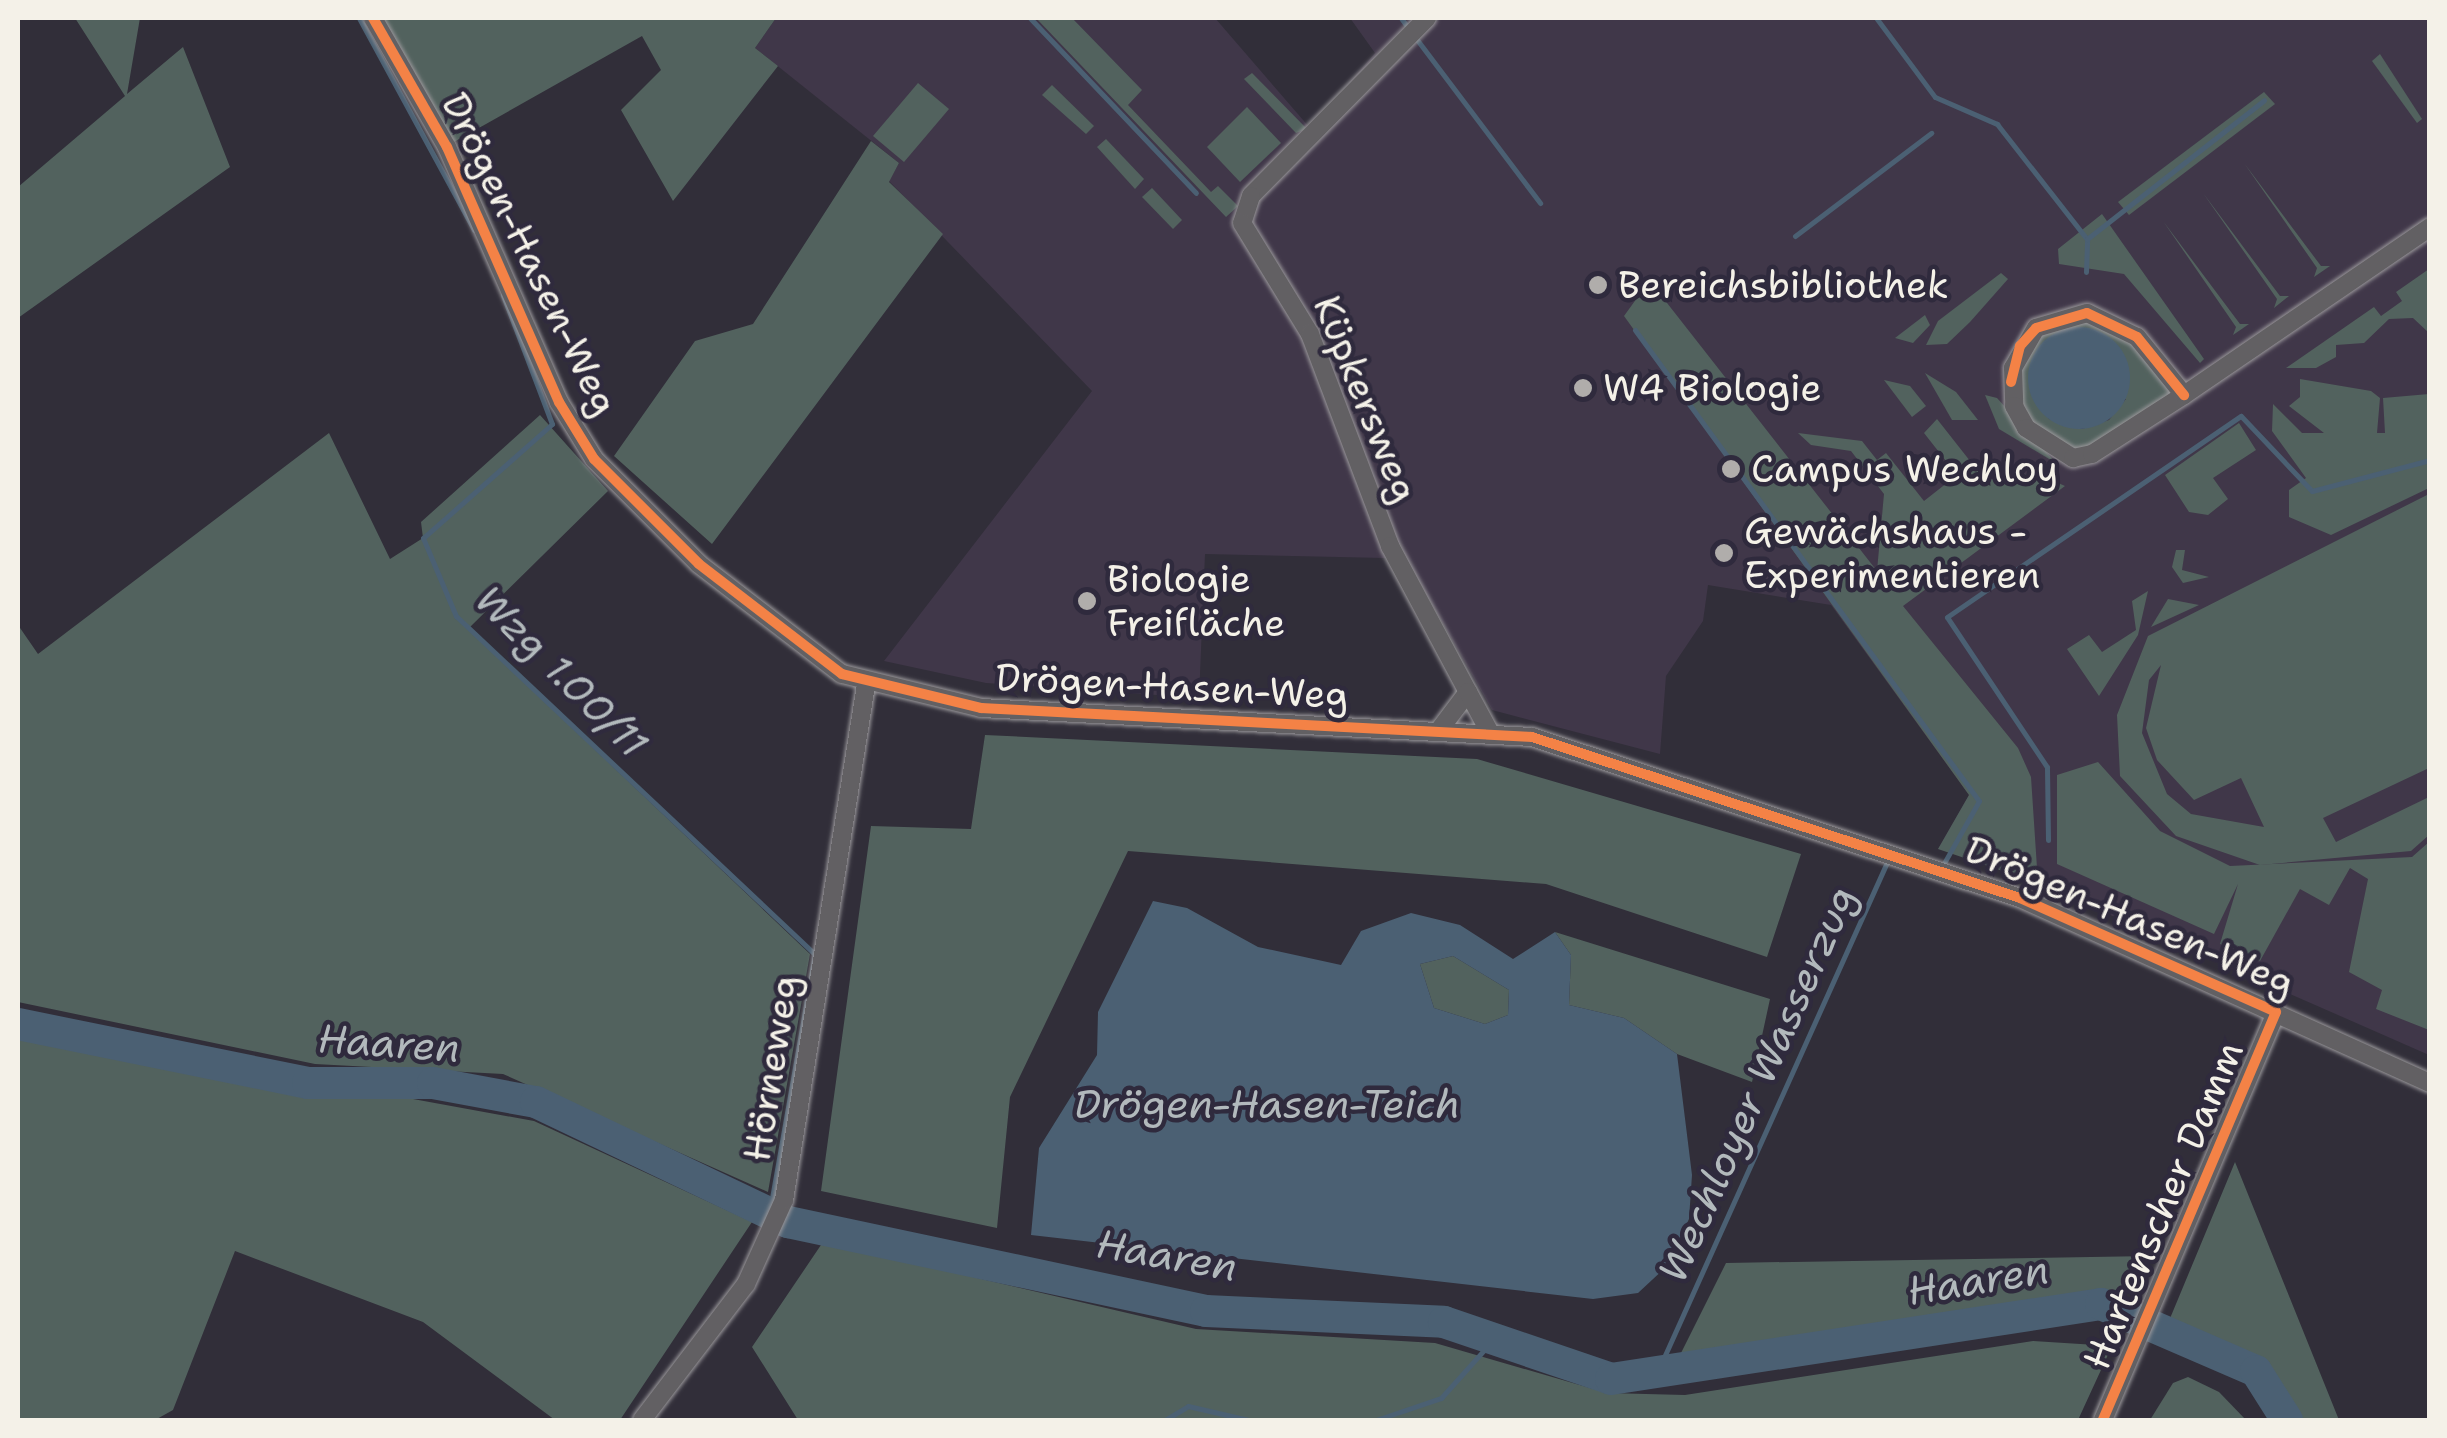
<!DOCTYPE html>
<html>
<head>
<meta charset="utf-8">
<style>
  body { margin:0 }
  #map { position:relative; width:2447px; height:1438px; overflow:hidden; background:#312e39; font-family:"Shantell Sans",sans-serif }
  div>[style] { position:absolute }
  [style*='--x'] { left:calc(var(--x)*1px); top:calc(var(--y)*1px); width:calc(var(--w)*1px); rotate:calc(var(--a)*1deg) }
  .built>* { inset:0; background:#403749 }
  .green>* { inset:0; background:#52625e }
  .water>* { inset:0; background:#4b6073 }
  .round { border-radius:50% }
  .stream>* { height:5px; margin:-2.5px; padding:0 2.5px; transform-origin:2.5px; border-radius:2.5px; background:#4b6073 }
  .river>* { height:32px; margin:-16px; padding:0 16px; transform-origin:16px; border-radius:16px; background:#4b6073 }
  .roads { filter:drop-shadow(0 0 2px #9a989b) drop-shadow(0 0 2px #9a989b) }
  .minor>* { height:18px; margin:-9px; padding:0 9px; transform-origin:9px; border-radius:9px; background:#626063 }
  .cycleway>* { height:10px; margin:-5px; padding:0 5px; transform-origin:5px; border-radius:5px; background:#f48246 }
  .dots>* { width:28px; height:28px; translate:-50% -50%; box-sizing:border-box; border:5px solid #2f2a3d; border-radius:50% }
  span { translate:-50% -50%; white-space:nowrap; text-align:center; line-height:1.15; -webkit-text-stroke:9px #2f2a3d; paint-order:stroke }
  .street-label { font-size:38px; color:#f4f1e8 }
  .poi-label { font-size:38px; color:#f4f1e8 }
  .left { translate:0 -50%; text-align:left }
  .water-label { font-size:40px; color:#b2b9bc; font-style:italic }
  .frame { position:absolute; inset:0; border:20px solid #f4f1e8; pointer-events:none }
</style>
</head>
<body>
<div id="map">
  <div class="built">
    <div style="clip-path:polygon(776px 18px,1215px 18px,1310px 128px,1375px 53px,1350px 18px,2429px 18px,2429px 1055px,1999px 866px,1938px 849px,1969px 795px,1831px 605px,1708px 585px,1703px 621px,1666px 676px,1660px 754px,1492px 710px,1400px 548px,1385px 558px,1205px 554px,1199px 698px,986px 683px,884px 661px,1092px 391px,889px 181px,899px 163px,755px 48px)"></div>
  </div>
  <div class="green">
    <div style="clip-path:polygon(75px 18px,140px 18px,127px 94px,183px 47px,230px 167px,18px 318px,18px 187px,125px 96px)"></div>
    <div style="clip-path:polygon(383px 18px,776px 18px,755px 48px,778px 66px,673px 201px,621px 110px,661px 70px,642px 36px,454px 142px)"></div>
    <div style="clip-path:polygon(1036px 18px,1072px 18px,1142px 90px,1128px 105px,1211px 192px,1218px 186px,1238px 206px,1226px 217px)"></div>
    <div style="clip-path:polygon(2380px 54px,2422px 119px,2417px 123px,2372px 61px)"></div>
    <div style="clip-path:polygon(1252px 73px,1307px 129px,1296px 133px,1244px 79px)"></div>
    <div style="clip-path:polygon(918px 83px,949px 109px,904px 162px,873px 136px)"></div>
    <div style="clip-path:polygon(1052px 85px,1094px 126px,1086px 134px,1042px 95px)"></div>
    <div style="clip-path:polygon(2264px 92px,2275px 104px,2129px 215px,2118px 202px)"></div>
    <div style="clip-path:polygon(1247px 107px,1281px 143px,1240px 182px,1207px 147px)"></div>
    <div style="clip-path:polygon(1106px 139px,1144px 179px,1135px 189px,1097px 147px)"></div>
    <div style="clip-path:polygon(871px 141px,899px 163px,889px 182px,943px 234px,712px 544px,614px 456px,695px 341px,753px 324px)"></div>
    <div style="clip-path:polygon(2244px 163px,2321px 266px,2330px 266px,2314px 277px,2317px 268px)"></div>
    <div style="clip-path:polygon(1152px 188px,1182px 220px,1173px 229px,1142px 197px)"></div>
    <div style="clip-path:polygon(2203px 193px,2280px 296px,2289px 296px,2274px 308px,2277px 299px)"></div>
    <div style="clip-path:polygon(2102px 214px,2204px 359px,2200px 363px,2124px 274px,2059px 264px,2058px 249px)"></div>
    <div style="clip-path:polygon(2163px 221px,2240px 324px,2249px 324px,2233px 335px,2236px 327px)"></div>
    <div style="clip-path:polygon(2429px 269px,2429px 333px,2413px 318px,2389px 319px,2364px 343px,2336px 345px,2336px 357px,2316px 368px,2286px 368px,2374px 307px,2381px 316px,2402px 301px,2396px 292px)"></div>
    <div style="clip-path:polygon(2001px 273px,2008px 279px,1970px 322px,1947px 344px,1926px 345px,1938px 321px)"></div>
    <div style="clip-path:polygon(1660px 294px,1877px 571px,1884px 494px,1851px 451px,1811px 445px,1798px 433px,1862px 441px,1877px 460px,1886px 453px,1924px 501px,1957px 475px,1924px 433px,1937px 419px,1985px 480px,2036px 473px,2065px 486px,1903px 606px,2018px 748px,2031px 777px,2038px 883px,1938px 849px,1969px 795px,1624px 316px,1637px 298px)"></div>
    <div style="clip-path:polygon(1925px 315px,1930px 325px,1913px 343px,1895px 338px)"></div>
    <div style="clip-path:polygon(evenodd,2061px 316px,2117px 320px,2184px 395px,2073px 458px,2014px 406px,2020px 346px,2061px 316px,2030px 391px,2126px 399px,2109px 420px,2082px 429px,2049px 419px,2030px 391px)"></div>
    <div style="clip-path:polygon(1925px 373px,1956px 392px,1978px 420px,1952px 420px)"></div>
    <div style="clip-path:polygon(2300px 379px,2371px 391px,2380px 398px,2377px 433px,2385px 433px,2383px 398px,2429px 394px,2429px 488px,2331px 535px,2289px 517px,2289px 490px,2306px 478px,2272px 431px,2273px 404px,2302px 433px,2324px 433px,2289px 406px,2300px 397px)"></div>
    <div style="clip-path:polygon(1884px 380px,1910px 386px,1926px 406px,1912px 417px)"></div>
    <div style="clip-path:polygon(1985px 395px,1997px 398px,2056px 463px,1999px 429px)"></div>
    <div style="clip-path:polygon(540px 415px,608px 491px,468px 629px,810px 954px,768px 1192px,503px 1074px,315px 1064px,18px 1002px,18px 625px,38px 654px,329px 433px,390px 559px,423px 538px,421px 522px)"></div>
    <div style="clip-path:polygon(2239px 423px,2256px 450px,2213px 478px,2228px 499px,2208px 515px,2189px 512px,2165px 475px)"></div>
    <div style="clip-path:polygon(evenodd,2429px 494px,2429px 768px,2323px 818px,2336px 842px,2429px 797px,2429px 835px,2411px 851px,2260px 865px,2176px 836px,2120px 776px,2117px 715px,2148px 636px,2429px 494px,2161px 665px,2146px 728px,2157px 760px,2194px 800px,2241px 778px,2264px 827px,2191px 814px,2167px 794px,2142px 733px,2149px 680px,2161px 665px)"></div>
    <div style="clip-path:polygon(2176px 550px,2185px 550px,2182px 570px,2209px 577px,2183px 583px,2172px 567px)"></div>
    <div style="clip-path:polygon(2148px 591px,2138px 635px,2099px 696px,2067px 649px,2089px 635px,2102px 652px,2136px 630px,2132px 601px)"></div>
    <div style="clip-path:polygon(2168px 599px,2199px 605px,2151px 627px)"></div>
    <div style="clip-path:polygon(985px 735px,1477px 759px,1801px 854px,1767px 957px,1546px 884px,1128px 851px,1010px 1097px,997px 1228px,821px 1191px,871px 826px,971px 829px)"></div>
    <div style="clip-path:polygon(2098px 762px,2160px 831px,2230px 866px,2412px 857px,2429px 842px,2429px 1030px,2376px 1009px,2382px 990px,2349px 972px,2368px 879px,2350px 868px,2329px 905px,2300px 889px,2260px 961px,2220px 944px,2238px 884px,2214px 934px,2057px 864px,2057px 775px)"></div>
    <div style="clip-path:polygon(1555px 932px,1770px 999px,1752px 1082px,1677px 1054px,1624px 1018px,1569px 1005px,1571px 955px)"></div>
    <div style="clip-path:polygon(1453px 956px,1509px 990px,1508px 1015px,1485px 1024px,1434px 1008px,1420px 964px)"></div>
    <div style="clip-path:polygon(18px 1034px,298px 1094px,413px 1099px,534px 1121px,752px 1222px,620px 1420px,555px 1420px,423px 1322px,235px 1251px,173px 1410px,155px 1420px,18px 1420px)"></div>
    <div style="clip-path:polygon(2235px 1162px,2339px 1420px,2287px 1420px,2256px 1371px,2166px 1328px)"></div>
    <div style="clip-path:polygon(823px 1242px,1196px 1329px,1435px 1343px,1607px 1393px,1685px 1395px,2033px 1341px,2112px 1346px,2078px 1420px,798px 1420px,752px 1347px)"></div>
    <div style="clip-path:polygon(2150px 1256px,2123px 1299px,2078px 1293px,1676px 1363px,1726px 1263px)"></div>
    <div style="clip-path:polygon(2188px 1377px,2219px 1392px,2246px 1420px,2150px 1420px,2173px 1383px)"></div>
  </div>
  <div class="water">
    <div class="round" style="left:2028px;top:327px;width:102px;height:102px"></div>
    <div style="clip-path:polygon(evenodd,1153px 901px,1187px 908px,1258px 947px,1341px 965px,1361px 931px,1411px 913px,1460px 925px,1513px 959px,1555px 932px,1571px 955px,1569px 1005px,1624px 1018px,1677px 1054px,1692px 1175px,1689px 1219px,1666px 1267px,1638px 1293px,1593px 1299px,1031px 1235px,1039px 1148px,1097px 1055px,1098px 1012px,1153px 901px,1453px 956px,1509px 990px,1508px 1015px,1485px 1024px,1434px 1008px,1420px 964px,1453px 956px)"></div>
  </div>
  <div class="stream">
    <div style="--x:359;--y:18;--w:241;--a:61.5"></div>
    <div style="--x:1030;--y:18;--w:241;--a:46.5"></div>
    <div style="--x:1401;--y:18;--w:9;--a:54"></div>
    <div style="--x:1877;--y:19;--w:97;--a:53.4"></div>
    <div style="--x:1935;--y:97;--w:68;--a:23.5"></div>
    <div style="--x:1997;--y:124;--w:146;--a:52"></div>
    <div style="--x:1415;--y:37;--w:208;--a:53"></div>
    <div style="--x:1795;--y:236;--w:171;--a:-37.1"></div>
    <div style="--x:2086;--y:272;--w:33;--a:-88"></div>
    <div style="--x:2087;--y:239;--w:225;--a:-38.1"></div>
    <div style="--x:503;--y:295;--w:138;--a:69.2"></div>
    <div style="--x:552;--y:424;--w:172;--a:138.5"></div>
    <div style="--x:423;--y:538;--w:85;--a:67.1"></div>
    <div style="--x:456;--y:616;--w:493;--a:43.3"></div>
    <div style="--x:815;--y:954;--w:259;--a:100"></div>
    <div style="--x:1635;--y:330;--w:583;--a:53.86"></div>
    <div style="--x:1979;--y:801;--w:71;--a:119.4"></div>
    <div style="--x:2048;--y:840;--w:73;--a:-90.8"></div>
    <div style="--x:2047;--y:767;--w:180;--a:-123.7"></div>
    <div style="--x:1947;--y:617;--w:356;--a:-34.4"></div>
    <div style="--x:2241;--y:416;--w:103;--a:46.6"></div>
    <div style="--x:2312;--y:491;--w:122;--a:-14.7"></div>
    <div style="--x:1656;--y:1375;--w:565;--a:-65.75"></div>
    <div style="--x:1165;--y:1420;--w:27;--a:-31"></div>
    <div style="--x:1188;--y:1406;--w:62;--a:13.1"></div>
    <div style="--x:1376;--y:1420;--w:69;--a:-18.7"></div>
    <div style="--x:1441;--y:1398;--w:79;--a:-48.1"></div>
  </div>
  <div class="river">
    <div style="--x:18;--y:1024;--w:296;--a:11.5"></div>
    <div style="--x:308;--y:1083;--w:125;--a:0"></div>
    <div style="--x:433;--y:1083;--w:105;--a:10.5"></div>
    <div style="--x:536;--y:1102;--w:279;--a:25.5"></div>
    <div style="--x:788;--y:1222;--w:427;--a:12"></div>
    <div style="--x:1206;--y:1311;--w:238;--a:2.6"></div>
    <div style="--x:1444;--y:1322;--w:176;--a:18.8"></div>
    <div style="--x:1611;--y:1379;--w:496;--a:-8.7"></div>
    <div style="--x:2101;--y:1304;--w:169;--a:23.4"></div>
    <div style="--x:2256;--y:1371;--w:58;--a:57.7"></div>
  </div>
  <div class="roads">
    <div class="minor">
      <div style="--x:373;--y:18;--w:149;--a:60.2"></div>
      <div style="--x:447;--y:147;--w:279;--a:66.3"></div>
      <div style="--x:559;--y:402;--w:67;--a:58.4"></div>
      <div style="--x:594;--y:459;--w:148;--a:45"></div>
      <div style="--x:699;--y:564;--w:180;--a:37.6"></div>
      <div style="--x:842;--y:674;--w:143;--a:13.7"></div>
      <div style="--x:981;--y:708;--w:552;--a:3.01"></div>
      <div style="--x:1532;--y:737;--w:514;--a:18.26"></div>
      <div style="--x:2020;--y:898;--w:450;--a:24.3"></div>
      <div style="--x:1427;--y:18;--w:250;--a:134.7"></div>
      <div style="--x:1251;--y:196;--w:28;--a:108"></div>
      <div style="--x:1242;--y:223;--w:130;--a:58.5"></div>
      <div style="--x:1310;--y:334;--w:227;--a:69.3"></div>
      <div style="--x:1390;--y:546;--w:166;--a:61.9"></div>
      <div style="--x:1468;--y:692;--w:46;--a:127.1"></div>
      <div style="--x:2184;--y:395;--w:75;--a:-129"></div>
      <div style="--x:2137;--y:337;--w:55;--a:-154.4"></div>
      <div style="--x:2087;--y:313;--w:53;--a:163.6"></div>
      <div style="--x:2036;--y:328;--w:46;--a:119.9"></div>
      <div style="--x:2013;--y:368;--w:38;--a:88"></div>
      <div style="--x:2014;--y:406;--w:25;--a:61"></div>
      <div style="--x:2026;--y:428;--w:56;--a:32.6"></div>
      <div style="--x:2073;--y:458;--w:19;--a:-12"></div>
      <div style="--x:2092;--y:454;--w:109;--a:-32.7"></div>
      <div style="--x:2184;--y:395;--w:298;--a:-34.3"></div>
      <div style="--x:1468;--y:692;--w:44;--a:61.7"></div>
      <div style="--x:642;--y:1420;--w:171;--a:-52.6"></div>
      <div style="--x:746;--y:1284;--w:92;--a:-65.7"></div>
      <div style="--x:784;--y:1200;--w:521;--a:-80.95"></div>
      <div style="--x:2103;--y:1420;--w:443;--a:-67"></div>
    </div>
  </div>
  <div class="cycleway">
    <div style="--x:373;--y:18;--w:149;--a:60.2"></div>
    <div style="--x:447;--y:147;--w:279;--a:66.3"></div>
    <div style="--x:559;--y:402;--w:67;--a:58.4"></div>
    <div style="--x:594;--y:459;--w:148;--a:45"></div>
    <div style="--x:699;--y:564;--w:180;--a:37.6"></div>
    <div style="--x:842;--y:674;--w:143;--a:13.7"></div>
    <div style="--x:981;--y:708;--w:552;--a:3.01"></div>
    <div style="--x:1532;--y:737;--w:514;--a:18.26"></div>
    <div style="--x:2020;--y:898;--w:280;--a:24"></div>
    <div style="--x:2276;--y:1012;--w:443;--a:113"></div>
    <div style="--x:2011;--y:382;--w:37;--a:-76"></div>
    <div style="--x:2020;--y:346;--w:24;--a:-48"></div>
    <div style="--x:2036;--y:328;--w:53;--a:-16.4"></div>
    <div style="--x:2087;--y:313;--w:55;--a:25.6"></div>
    <div style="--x:2137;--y:337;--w:75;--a:51"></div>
  </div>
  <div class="dots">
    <div style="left:1598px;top:285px;background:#b0adab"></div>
    <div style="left:1583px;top:388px;background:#b0adab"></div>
    <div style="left:1731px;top:469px;background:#b0adab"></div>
    <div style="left:1724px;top:553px;background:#b0adab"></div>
    <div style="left:1087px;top:601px;background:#b0adab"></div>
  </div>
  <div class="street-label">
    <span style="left:530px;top:254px;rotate:64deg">Drögen-Hasen-Weg</span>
    <span style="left:1366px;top:399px;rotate:68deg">Küpkersweg</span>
    <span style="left:1172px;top:686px;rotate:3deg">Drögen-Hasen-Weg</span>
    <span style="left:2130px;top:916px;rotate:23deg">Drögen-Hasen-Weg</span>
    <span style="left:771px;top:1068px;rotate:-81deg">Hörneweg</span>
    <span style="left:2163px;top:1205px;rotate:-67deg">Hartenscher Damm</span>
  </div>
  <div class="poi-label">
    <span class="left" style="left:1618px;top:285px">Bereichsbibliothek</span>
    <span class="left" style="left:1603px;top:388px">W4 Biologie</span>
    <span class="left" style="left:1751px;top:469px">Campus Wechloy</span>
    <span class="left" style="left:1744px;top:553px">Gewächshaus -<br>Experimentieren</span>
    <span class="left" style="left:1107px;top:601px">Biologie<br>Freifläche</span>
  </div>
  <div class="water-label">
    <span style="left:561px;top:671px;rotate:45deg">Wzg 1.00/11</span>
    <span style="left:389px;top:1043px;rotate:4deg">Haaren</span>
    <span style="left:1757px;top:1084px;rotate:-66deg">Wechloyer Wasserzug</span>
    <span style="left:1267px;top:1104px">Drögen-Hasen-Teich</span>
    <span style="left:1167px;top:1255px;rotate:10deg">Haaren</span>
    <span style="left:1978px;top:1280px;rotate:-9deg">Haaren</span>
  </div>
  <div class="frame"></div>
</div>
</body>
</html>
